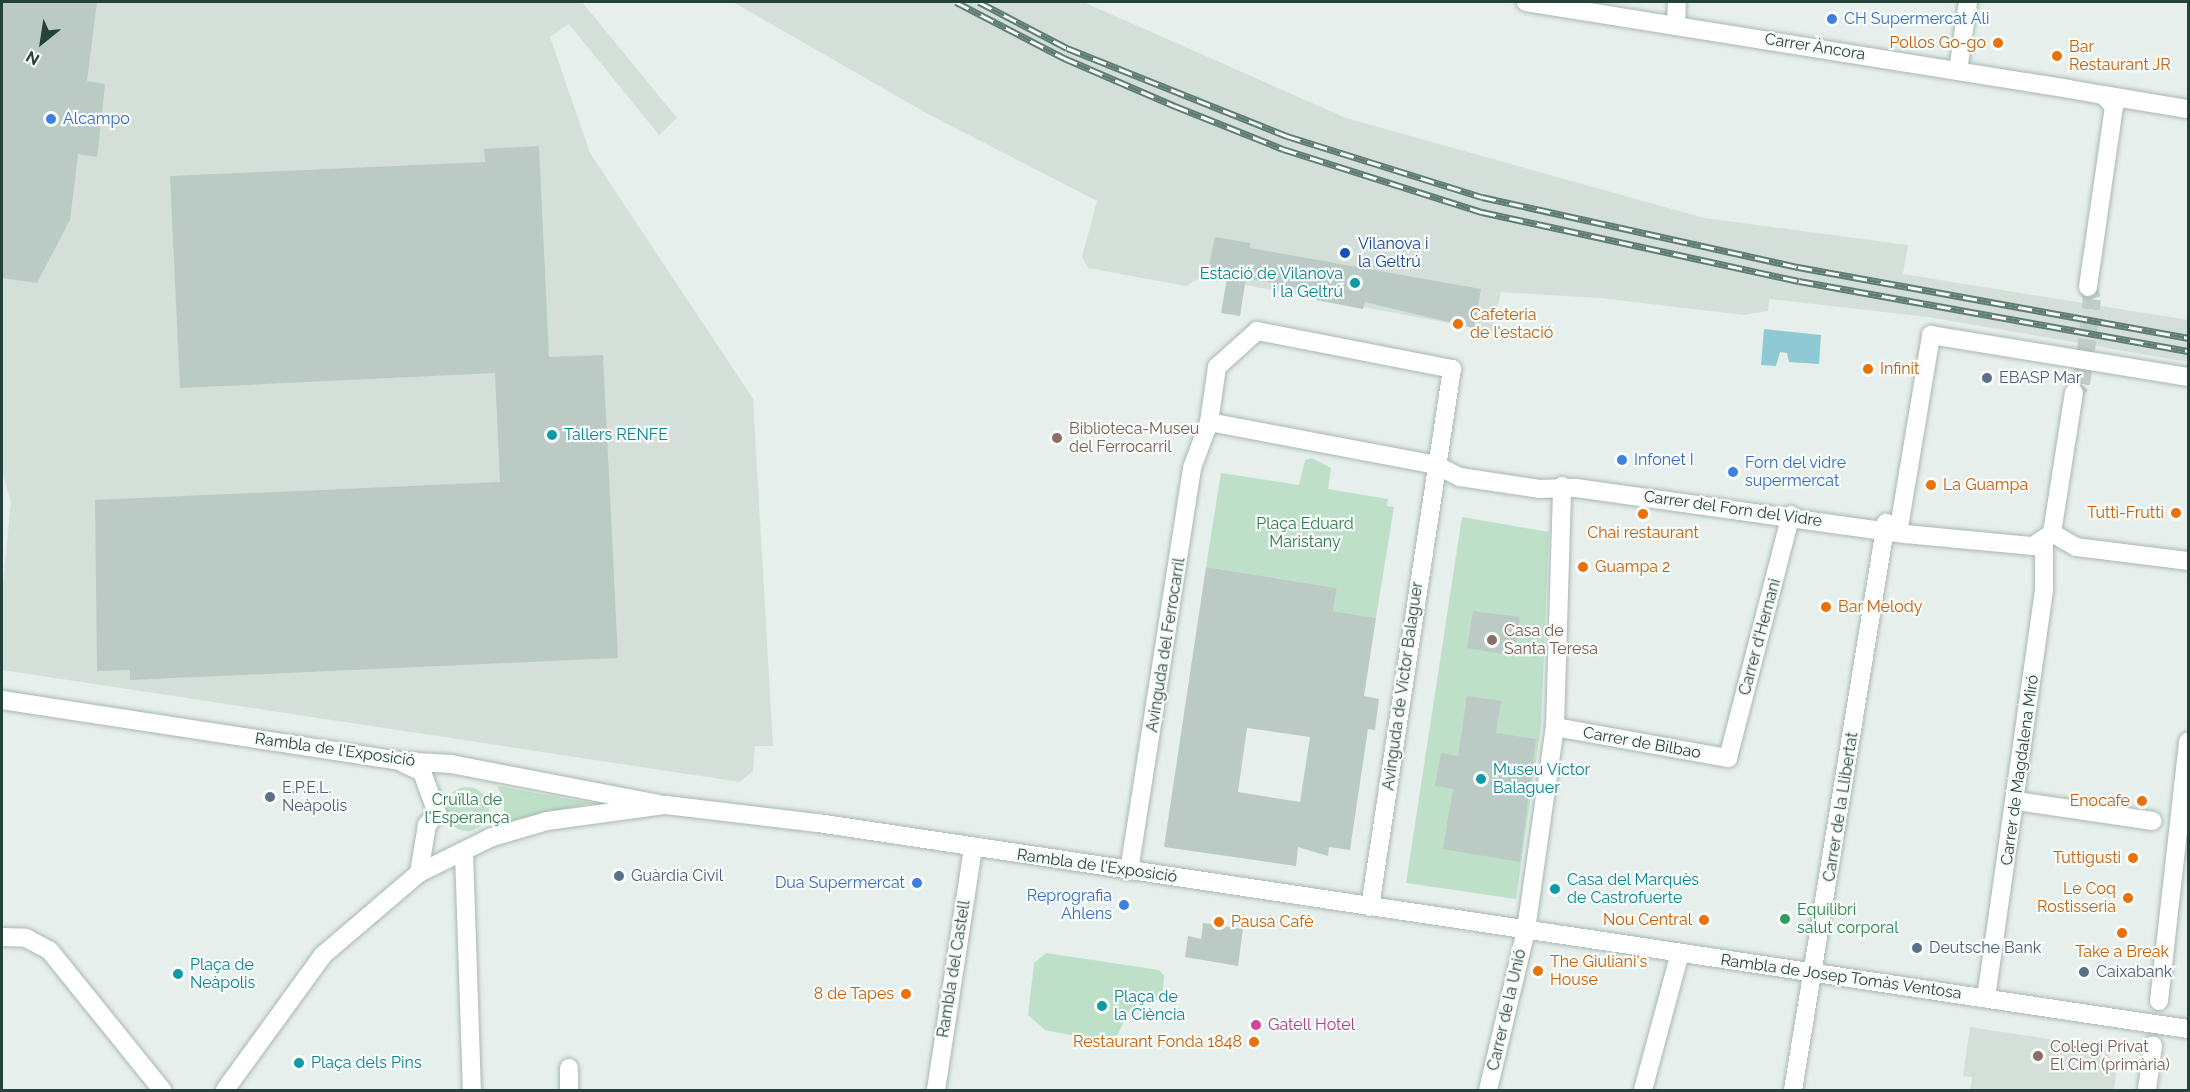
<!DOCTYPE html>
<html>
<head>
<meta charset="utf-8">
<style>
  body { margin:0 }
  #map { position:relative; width:2190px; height:1092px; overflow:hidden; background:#e6efeb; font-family:Raleway,sans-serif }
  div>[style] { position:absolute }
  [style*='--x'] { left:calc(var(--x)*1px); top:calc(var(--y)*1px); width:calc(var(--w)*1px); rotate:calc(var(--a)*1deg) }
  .built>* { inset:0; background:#d4dfda }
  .green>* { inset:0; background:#bfe0c8 }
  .round { border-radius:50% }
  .water>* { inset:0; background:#8ec9d4 }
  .building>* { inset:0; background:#bbcac4 }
  .street-tunnel>* { height:18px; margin-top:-9px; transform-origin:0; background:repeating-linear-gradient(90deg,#bfccc8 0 18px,transparent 0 27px) }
  .roads { filter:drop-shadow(0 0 2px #a8b8b2) drop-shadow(0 0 2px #a8b8b2) }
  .street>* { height:18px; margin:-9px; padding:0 9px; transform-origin:9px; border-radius:9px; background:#fff }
  .secondary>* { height:18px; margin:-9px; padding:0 9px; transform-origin:9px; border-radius:9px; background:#fff }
  .rail>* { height:7px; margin-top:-3.5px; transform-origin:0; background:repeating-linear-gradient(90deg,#f7fbf9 0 14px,#5f7d75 0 28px); box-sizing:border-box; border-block:2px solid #5f7d75 }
  .dots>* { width:16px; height:16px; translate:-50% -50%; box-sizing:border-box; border:3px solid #f7fbf9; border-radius:50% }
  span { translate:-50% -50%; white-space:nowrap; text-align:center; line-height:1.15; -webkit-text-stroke:4.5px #f7fbf9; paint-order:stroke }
  .shop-label { font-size:16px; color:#366cbe }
  .left { translate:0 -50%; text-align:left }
  .right { translate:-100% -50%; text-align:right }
  .food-label { font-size:16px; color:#c56008 }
  .street-label { font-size:16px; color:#24423a }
  .transit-label { font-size:16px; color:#164399 }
  .culture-label { font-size:16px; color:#0d838f }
  .service-label { font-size:16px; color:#4e5e75 }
  .education-label { font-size:16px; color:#785e54 }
  .park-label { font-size:16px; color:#2d7a4b }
  .leisure-label { font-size:16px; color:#27864d }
  .hotel-label { font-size:16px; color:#b23c85 }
  .frame { position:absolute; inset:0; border:3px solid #24423a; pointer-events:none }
  .north { position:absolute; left:12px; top:12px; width:60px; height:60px; -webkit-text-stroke:4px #f7fbf9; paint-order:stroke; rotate:210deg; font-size:16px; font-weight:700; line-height:24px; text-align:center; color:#24423a }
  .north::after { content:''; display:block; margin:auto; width:21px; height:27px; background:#24423a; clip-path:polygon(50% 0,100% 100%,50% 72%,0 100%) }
</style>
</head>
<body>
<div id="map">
  <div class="built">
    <div style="clip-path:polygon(2px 2px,582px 2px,677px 118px,659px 135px,569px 24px,550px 37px,590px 153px,753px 399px,773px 746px,755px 746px,753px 771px,740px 782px,2px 670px,2px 595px,11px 502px,2px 471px)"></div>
    <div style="clip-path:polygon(733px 2px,1083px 2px,1346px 118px,1704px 218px,1908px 245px,1903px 274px,2188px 320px,2188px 362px,1928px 317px,1769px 299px,1768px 311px,1744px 315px,1600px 298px,1501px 292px,1492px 331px,1202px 277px,1186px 286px,1088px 268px,1082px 257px,1097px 201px,926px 113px)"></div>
    <div style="clip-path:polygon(1970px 1027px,2102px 1047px,2117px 1065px,2114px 1090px,1970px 1090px,1972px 1077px,1963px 1076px)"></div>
  </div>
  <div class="green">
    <div style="clip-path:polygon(1312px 458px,1331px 468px,1328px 489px,1388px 499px,1387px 506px,1394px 507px,1376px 618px,1333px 611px,1337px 588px,1206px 567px,1221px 473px,1299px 485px,1305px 460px)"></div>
    <div style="clip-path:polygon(1462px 517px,1549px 532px,1541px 726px,1516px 899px,1406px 883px)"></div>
    <div style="clip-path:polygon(497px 786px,591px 803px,504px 823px,504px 799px)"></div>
    <div class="round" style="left:445px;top:787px;width:44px;height:44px"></div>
    <div style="clip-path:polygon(1046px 953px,1159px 970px,1164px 976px,1163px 990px,1158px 1000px,1130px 1009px,1117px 1036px,1100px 1041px,1045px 1030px,1028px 1015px,1034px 963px)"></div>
  </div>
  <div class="water">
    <div style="clip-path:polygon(1764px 329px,1821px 335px,1819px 364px,1789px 362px,1787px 353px,1780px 352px,1776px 366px,1761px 365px)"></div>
  </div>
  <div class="building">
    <div style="clip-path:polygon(2px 2px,97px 2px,87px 81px,105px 84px,97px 157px,78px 154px,70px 220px,37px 283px,2px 278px)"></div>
    <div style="clip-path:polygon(539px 146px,549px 357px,603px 355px,618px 658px,130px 680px,130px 670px,97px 671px,95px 500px,500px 482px,495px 373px,180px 388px,170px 176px,485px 162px,484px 149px)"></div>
    <div style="clip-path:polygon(1215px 237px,1250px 243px,1250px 248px,1481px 289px,1474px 328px,1365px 302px,1363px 309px,1316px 300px,1318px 292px,1246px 278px,1240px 316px,1221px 313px,1227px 278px,1207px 274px)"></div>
    <div style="clip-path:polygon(evenodd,1206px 567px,1337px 588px,1333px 611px,1376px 618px,1364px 696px,1379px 699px,1375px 730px,1368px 729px,1350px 850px,1329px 847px,1328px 856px,1298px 847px,1296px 866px,1164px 847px,1206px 567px,1247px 728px,1310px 737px,1300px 802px,1238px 792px,1247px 728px)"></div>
    <div style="clip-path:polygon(1473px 611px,1520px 617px,1514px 656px,1467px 648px)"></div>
    <div style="clip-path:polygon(1467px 696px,1501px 701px,1496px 733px,1536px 739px,1520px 862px,1443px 849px,1453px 789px,1435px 786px,1441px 753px,1458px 756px)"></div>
    <div style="clip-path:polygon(1203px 923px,1243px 929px,1238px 966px,1185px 957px,1188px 936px,1201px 939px)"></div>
  </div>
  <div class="street-tunnel">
    <div style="--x:2074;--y:393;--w:11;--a:-52"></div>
    <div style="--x:2081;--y:384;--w:49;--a:-81.7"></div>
    <div style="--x:2088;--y:336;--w:37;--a:-84"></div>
    <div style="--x:2092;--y:299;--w:13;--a:-108"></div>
  </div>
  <div class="roads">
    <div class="street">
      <div style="--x:1526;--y:2;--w:550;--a:9.1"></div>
      <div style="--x:2069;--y:89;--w:35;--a:10"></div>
      <div style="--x:2103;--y:95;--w:16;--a:45"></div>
      <div style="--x:1676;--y:26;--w:24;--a:-88"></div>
      <div style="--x:1958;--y:71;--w:70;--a:-81.8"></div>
      <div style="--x:2103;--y:95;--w:86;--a:9.4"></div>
      <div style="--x:2088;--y:287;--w:183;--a:-81.8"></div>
      <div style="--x:1209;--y:422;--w:231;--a:10.7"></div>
      <div style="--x:1436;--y:465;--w:27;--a:27"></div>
      <div style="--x:1460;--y:477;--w:80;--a:8.6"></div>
      <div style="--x:1539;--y:489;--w:37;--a:-2"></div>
      <div style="--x:1576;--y:488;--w:332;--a:8"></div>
      <div style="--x:1905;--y:534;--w:129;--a:5.4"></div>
      <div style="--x:2033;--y:546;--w:23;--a:-34"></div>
      <div style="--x:2052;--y:533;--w:142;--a:-81.1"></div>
      <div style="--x:1898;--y:533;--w:201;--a:-80.5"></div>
      <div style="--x:1931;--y:335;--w:260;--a:9.3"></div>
      <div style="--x:2052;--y:533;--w:28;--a:30"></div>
      <div style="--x:2076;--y:547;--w:113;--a:7.1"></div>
      <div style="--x:2;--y:700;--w:402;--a:8.7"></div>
      <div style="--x:399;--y:761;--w:52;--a:3.3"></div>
      <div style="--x:451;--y:764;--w:212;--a:10.9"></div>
      <div style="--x:1555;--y:727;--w:176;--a:10.2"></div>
      <div style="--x:1728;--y:758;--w:251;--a:-75.5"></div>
      <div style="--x:403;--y:763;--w:21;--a:25"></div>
      <div style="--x:422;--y:772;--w:44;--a:69.9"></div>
      <div style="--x:437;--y:813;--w:16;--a:130"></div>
      <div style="--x:427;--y:825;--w:49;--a:99.5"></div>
      <div style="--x:2016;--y:801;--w:138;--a:8.3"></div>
      <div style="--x:464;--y:852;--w:238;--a:88.1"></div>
      <div style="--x:1129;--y:871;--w:408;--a:-81.1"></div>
      <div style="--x:1192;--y:468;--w:49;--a:-69.7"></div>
      <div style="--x:1209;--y:422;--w:56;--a:-81.7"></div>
      <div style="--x:1217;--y:367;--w:54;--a:-42"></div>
      <div style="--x:1257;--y:331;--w:199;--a:11"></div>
      <div style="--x:1452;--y:369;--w:544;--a:98.67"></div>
      <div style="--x:2;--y:937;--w:24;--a:2"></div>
      <div style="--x:26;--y:938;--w:27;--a:28"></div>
      <div style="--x:50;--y:951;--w:179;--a:51.1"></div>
      <div style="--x:1986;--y:998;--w:414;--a:-81.9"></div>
      <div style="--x:2044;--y:588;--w:47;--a:-90"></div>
      <div style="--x:2159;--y:1001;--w:261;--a:-83.6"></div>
      <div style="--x:569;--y:1068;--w:22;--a:90"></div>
      <div style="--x:936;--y:1090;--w:246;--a:-81.3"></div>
      <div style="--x:1488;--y:1090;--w:164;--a:-76.6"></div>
      <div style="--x:1526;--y:930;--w:205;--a:-81.9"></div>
      <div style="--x:1555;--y:727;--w:241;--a:-88.3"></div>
      <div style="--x:1643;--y:1090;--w:142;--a:-74.9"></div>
      <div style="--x:1793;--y:1090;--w:575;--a:-80.69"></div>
      <div style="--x:2147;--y:1090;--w:45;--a:-82.4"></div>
    </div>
    <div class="secondary">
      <div style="--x:225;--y:1090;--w:167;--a:-54"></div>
      <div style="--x:323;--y:955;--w:126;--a:-40.5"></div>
      <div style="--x:419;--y:873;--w:81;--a:-26.3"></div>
      <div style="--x:492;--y:837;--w:57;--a:-16.2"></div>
      <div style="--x:547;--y:821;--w:120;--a:-7.7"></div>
      <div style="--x:666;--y:805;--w:153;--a:6.8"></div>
      <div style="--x:818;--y:823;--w:1385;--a:8.55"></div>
    </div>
  </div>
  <div class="rail">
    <div style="--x:956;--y:2;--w:122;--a:27.4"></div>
    <div style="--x:1064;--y:58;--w:121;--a:23.4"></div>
    <div style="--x:1175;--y:106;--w:116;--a:21.7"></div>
    <div style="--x:1283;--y:149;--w:209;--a:17.6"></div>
    <div style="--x:1482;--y:212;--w:324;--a:12.3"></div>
    <div style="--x:1799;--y:281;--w:395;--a:10.2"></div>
    <div style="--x:979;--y:2;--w:99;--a:27.6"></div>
    <div style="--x:1067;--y:48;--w:237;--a:21.8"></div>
    <div style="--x:1287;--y:136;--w:204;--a:17.4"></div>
    <div style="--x:1482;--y:197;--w:324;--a:12.5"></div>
    <div style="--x:1798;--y:267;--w:396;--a:10.3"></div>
  </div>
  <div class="dots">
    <div style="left:1832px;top:19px;background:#3f7fe0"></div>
    <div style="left:1998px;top:43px;background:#e8710a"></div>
    <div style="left:2057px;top:56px;background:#e8710a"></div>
    <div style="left:51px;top:119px;background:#3f7fe0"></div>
    <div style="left:1345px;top:253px;background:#1a4fb4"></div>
    <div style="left:1355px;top:283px;background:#0f9aa8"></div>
    <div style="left:1458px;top:324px;background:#e8710a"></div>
    <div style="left:1868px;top:369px;background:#e8710a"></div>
    <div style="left:1987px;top:378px;background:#5c6f8a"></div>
    <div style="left:552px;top:435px;background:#0f9aa8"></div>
    <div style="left:1057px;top:438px;background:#8d6e63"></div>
    <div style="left:1622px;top:460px;background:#3f7fe0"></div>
    <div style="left:1733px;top:472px;background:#3f7fe0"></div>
    <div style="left:1931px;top:485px;background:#e8710a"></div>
    <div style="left:2176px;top:513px;background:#e8710a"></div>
    <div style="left:1643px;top:514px;background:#e8710a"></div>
    <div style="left:1583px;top:567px;background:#e8710a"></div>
    <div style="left:1826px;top:607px;background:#e8710a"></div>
    <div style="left:1492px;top:640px;background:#8d6e63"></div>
    <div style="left:1481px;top:779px;background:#0f9aa8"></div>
    <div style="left:270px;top:797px;background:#5c6f8a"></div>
    <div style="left:2142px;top:801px;background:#e8710a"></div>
    <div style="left:2133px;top:858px;background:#e8710a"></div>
    <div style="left:619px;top:876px;background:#5c6f8a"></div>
    <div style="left:917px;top:883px;background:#3f7fe0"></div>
    <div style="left:1555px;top:889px;background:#0f9aa8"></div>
    <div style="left:2128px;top:898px;background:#e8710a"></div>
    <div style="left:1124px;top:905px;background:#3f7fe0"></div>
    <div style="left:1785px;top:919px;background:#2e9e5b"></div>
    <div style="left:1704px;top:920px;background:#e8710a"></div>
    <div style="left:1219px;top:922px;background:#e8710a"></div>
    <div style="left:2122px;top:933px;background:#e8710a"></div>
    <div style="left:1917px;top:948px;background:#5c6f8a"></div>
    <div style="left:1538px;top:971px;background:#e8710a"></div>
    <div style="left:2084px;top:972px;background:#5c6f8a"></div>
    <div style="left:178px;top:974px;background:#0f9aa8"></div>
    <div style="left:906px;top:994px;background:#e8710a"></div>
    <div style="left:1102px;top:1006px;background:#0f9aa8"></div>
    <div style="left:1256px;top:1025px;background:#d1479c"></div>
    <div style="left:1254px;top:1042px;background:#e8710a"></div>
    <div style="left:2038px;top:1056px;background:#8d6e63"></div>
    <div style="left:299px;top:1063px;background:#0f9aa8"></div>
  </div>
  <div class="shop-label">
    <span class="left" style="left:1844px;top:19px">CH Supermercat Ali</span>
    <span class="left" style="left:63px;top:119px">Alcampo</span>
    <span class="left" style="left:1634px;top:460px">Infonet I</span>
    <span class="left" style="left:1745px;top:472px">Forn del vidre<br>supermercat</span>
    <span class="right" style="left:905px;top:883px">Dua Supermercat</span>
    <span class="right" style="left:1112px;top:905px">Reprografia<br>Ahlens</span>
  </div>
  <div class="food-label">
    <span class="right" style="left:1986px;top:43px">Pollos Go-go</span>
    <span class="left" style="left:2069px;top:56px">Bar<br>Restaurant JR</span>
    <span class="left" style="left:1470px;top:324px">Cafeteria<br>de l'estació</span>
    <span class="left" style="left:1880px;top:369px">Infinit</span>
    <span class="left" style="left:1943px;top:485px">La Guampa</span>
    <span class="right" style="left:2164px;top:513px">Tutti-Frutti</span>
    <span style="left:1643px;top:533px">Chai restaurant</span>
    <span class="left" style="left:1595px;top:567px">Guampa 2</span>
    <span class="left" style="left:1838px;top:607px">Bar Melody</span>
    <span class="right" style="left:2130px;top:801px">Enocafe</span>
    <span class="right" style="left:2121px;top:858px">Tuttigusti</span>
    <span class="right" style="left:2116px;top:898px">Le Coq<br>Rostisseria</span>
    <span class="right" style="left:1692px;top:920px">Nou Central</span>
    <span class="left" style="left:1231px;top:922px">Pausa Cafè</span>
    <span style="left:2122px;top:952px">Take a Break</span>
    <span class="left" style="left:1550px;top:971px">The Giuliani's<br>House</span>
    <span class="right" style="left:894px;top:994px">8 de Tapes</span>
    <span class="right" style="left:1242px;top:1042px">Restaurant Fonda 1848</span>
  </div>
  <div class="street-label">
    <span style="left:1815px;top:47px;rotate:9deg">Carrer Àncora</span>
    <span style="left:1733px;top:509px;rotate:8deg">Carrer del Forn del Vidre</span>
    <span style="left:1760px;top:637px;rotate:-75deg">Carrer d'Hernani</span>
    <span style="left:1166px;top:645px;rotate:-81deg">Avinguda del Ferrocarril</span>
    <span style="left:1403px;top:686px;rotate:-82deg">Avinguda de Víctor Balaguer</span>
    <span style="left:1642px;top:743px;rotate:10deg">Carrer de Bilbao</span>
    <span style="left:335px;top:750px;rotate:8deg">Rambla de l'Exposició</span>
    <span style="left:2020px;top:770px;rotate:-82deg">Carrer de Magdalena Miró</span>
    <span style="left:1841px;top:807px;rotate:-81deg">Carrer de la Llibertat</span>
    <span style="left:1097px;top:866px;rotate:8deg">Rambla de l'Exposició</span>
    <span style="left:954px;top:969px;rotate:-81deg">Rambla del Castell</span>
    <span style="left:1841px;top:977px;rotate:8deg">Rambla de Josep Tomàs Ventosa</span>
    <span style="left:1507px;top:1010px;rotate:-77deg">Carrer de la Unió</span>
  </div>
  <div class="transit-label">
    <span class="left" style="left:1358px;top:253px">Vilanova i<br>la Geltrú</span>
  </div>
  <div class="culture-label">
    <span class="right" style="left:1343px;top:283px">Estació de Vilanova<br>i la Geltrú</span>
    <span class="left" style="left:564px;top:435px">Tallers RENFE</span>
    <span class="left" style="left:1493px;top:779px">Museu Víctor<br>Balaguer</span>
    <span class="left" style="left:1567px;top:889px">Casa del Marquès<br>de Castrofuerte</span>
    <span class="left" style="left:190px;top:974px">Plaça de<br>Neàpolis</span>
    <span class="left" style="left:1114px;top:1006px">Plaça de<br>la Ciència</span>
    <span class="left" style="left:311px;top:1063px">Plaça dels Pins</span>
  </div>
  <div class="service-label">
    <span class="left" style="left:1999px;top:378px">EBASP Mar</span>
    <span class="left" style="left:282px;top:797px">E.P.E.L.<br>Neàpolis</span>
    <span class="left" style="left:631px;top:876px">Guàrdia Civil</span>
    <span class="left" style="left:1929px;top:948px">Deutsche Bank</span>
    <span class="left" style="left:2096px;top:972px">Caixabank</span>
  </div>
  <div class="education-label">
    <span class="left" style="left:1069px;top:438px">Biblioteca-Museu<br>del Ferrocarril</span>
    <span class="left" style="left:1504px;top:640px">Casa de<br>Santa Teresa</span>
    <span class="left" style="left:2050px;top:1056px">Col·legi Privat<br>El Cim (primària)</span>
  </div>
  <div class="park-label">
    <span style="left:1305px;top:533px">Plaça Eduard<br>Maristany</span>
    <span style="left:467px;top:809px">Cruïlla de<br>l'Esperança</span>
  </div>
  <div class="leisure-label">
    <span class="left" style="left:1797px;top:919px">Equilibri<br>salut corporal</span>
  </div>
  <div class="hotel-label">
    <span class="left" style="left:1268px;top:1025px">Gatell Hotel</span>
  </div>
  <div class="frame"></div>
  <div class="north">N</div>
</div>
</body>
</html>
